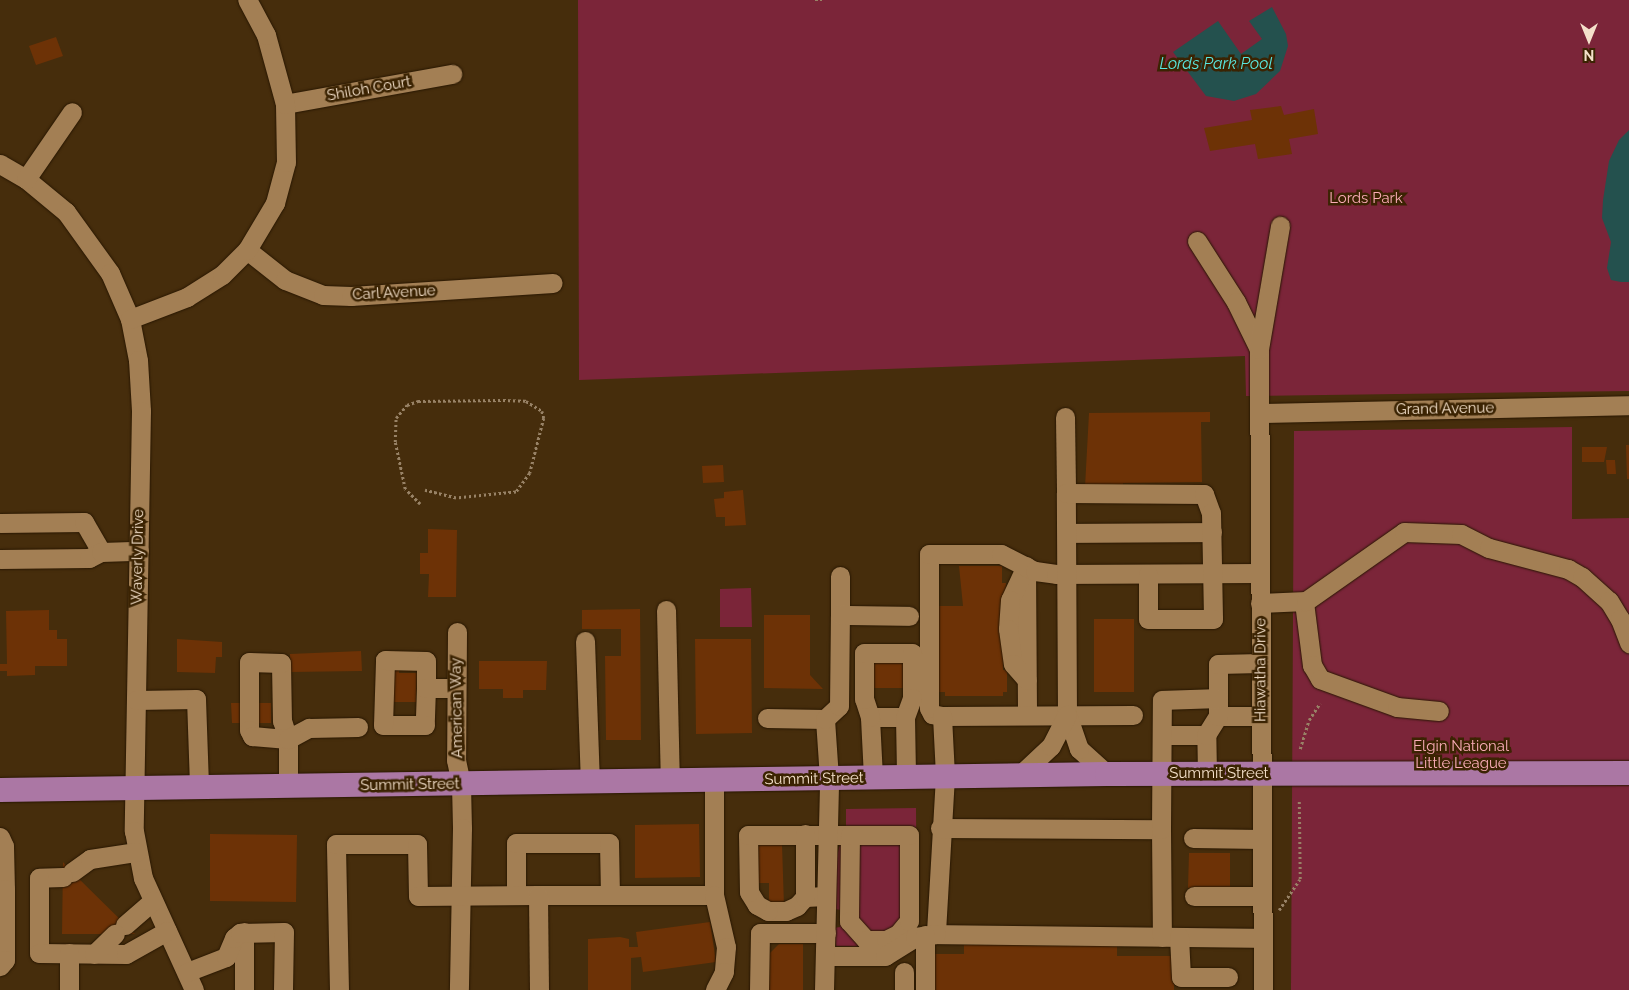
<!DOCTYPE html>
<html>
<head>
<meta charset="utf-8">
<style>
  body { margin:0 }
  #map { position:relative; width:1629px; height:990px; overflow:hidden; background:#462d0c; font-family:Raleway,sans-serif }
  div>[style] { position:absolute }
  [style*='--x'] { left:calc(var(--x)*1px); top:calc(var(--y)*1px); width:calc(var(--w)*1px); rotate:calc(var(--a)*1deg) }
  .green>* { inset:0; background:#7b2539 }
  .water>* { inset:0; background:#24514e }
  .building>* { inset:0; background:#6d3206 }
  .path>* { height:2.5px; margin-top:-1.25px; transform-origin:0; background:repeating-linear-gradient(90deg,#988266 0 2.5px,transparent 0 5px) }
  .roads { filter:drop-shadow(0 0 1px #281702) drop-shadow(0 0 1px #281702) }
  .minor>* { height:19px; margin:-9.5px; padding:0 9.5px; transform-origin:9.5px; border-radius:9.5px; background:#a37f54 }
  .major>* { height:24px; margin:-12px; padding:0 12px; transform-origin:12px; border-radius:12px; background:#ab77a4 }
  span { translate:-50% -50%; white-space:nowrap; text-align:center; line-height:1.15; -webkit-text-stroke:5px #3b2302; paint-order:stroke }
  .street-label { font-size:15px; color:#f4e0ca }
  .park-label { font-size:15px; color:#faacb7 }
  .water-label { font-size:16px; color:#59e8e1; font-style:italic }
  .north { position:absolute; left:1564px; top:15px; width:50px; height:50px; -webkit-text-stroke:4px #3b2302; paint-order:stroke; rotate:180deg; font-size:14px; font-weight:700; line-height:20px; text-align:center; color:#f4e0ca }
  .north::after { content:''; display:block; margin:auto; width:18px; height:22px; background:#f4e0ca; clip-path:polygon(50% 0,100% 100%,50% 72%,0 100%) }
</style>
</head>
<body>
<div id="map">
  <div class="green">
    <div style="clip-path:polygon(578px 0,1629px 0,1629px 391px,1246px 396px,1245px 356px,579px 380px)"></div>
    <div style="clip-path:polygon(1572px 427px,1572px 519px,1629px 518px,1629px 990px,1291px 990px,1294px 431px)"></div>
    <div style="clip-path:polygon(751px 588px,752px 627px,720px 627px,720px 589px)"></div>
    <div style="clip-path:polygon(916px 808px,917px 925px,912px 925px,885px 947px,836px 946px,834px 928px,840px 927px,841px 910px,835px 909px,835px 864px,840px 844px,846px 843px,846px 809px)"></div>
  </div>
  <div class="water">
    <div style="clip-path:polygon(1272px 7px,1286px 34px,1288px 46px,1280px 71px,1256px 94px,1234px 101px,1206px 96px,1173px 52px,1218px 21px,1241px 54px,1262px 39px,1249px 21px)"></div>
    <div style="clip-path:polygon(1629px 130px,1629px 282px,1621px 282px,1611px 280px,1607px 268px,1611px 242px,1602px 218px,1603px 200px,1609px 161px,1619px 140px)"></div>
  </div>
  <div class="building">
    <div style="clip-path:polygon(56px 37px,63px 56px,36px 65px,29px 46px)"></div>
    <div style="clip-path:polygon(1281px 106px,1284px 115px,1314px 109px,1318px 134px,1289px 139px,1292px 154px,1258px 159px,1255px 144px,1210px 151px,1204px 128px,1252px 120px,1250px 110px)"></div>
    <div style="clip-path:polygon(1210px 412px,1210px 422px,1201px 422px,1202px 482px,1123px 483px,1123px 487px,1085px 487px,1089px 413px)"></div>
    <div style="clip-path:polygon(1626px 445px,1629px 445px,1629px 479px,1627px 479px)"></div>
    <div style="clip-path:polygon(1582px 447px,1607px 447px,1604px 462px,1582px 462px)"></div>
    <div style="clip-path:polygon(1606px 460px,1615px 460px,1616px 474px,1607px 474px)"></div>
    <div style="clip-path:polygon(723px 465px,724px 482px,703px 483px,702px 466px)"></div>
    <div style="clip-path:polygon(743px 490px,746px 525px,725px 526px,725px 517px,716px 517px,714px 499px,724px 498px,724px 492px)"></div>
    <div style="clip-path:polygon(428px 529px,457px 530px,456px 597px,428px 597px,429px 574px,420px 574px,420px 553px,428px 553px)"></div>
    <div style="clip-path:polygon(959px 566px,1002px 566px,1002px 583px,1006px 583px,1003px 670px,1007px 670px,1007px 692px,1003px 692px,1003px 696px,945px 696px,945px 692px,936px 692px,935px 606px,963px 606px)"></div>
    <div style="clip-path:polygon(640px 609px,641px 740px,606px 740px,605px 656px,621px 656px,621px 629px,582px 629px,582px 610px)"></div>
    <div style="clip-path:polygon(49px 610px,49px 630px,57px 630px,57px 639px,67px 639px,67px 666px,35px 666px,35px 675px,7px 676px,7px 671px,0 671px,0 664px,7px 664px,6px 611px)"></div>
    <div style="clip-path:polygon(764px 615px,810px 615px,810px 675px,823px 689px,764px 688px)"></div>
    <div style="clip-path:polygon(1094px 619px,1134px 619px,1134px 692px,1094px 692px)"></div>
    <div style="clip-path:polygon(177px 639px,222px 642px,222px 657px,216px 657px,215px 673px,177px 672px)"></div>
    <div style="clip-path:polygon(695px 639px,751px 639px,752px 733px,696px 734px)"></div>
    <div style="clip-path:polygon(361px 651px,362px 671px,290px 672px,290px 654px)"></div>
    <div style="clip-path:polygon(479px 661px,547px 661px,546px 690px,523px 690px,523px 698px,503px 698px,503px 689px,479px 689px)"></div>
    <div style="clip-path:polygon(907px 661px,907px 688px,868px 688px,867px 662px)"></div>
    <div style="clip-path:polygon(390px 668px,399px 668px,399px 673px,417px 673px,416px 702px,389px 702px)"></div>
    <div style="clip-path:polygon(231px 703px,271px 703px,271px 723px,232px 723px)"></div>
    <div style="clip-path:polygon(699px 824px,700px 877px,635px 878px,635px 825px)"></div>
    <div style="clip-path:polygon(210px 834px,297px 835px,296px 902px,210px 901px)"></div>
    <div style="clip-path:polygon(757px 844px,782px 844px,784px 906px,769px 906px,769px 883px,756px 883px)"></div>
    <div style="clip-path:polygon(1189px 853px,1230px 853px,1230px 888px,1188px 888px)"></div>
    <div style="clip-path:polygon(63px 862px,72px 872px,135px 934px,62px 934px)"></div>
    <div style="clip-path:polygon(710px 922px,716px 962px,643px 972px,641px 957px,631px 958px,631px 990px,588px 990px,588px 939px,620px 937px,629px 939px,629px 947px,638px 947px,636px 932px)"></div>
    <div style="clip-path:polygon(779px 944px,803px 944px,803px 990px,768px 990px,768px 955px)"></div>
    <div style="clip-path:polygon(964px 945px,1117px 946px,1117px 956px,1174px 956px,1174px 990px,930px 990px,930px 954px,964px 954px)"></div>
  </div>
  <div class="path">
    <div style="--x:815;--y:0;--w:7;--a:0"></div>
    <div style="--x:420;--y:504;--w:21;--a:-135"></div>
    <div style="--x:405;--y:489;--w:48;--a:-102"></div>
    <div style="--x:395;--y:442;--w:24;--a:-88"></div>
    <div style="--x:396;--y:418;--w:17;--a:-50"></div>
    <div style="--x:407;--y:405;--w:12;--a:-20"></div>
    <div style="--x:418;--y:401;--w:85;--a:-0.7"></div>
    <div style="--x:503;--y:400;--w:23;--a:2"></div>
    <div style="--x:526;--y:401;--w:19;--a:32"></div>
    <div style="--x:542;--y:411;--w:7;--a:74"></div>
    <div style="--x:544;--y:418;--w:57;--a:104.3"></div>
    <div style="--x:530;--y:473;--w:24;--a:126"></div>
    <div style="--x:516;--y:492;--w:60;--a:174.3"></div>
    <div style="--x:456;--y:498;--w:32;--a:-166"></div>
    <div style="--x:1300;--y:749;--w:30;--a:-73"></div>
    <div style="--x:1309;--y:720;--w:20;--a:-57"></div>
    <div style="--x:1279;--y:910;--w:37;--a:-56"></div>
    <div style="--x:1300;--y:879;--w:79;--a:-90.7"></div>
  </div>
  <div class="roads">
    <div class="minor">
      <div style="--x:285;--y:104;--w:170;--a:-10.2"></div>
      <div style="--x:0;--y:164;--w:30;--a:30"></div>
      <div style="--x:26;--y:179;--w:52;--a:39.5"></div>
      <div style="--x:66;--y:212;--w:75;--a:54.2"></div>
      <div style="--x:110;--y:273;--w:50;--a:66.5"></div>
      <div style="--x:130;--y:319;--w:42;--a:79"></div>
      <div style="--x:138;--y:360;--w:51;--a:86.6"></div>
      <div style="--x:141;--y:411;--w:420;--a:91"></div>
      <div style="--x:134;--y:831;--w:48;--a:79.2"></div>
      <div style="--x:143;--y:878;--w:123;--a:65.5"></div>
      <div style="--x:26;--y:179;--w:81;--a:-55.5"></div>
      <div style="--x:1197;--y:241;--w:72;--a:57.4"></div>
      <div style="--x:1236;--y:302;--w:52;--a:63.9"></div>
      <div style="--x:247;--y:250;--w:48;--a:38.3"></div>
      <div style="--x:285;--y:280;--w:41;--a:21.5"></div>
      <div style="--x:323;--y:295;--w:28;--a:2"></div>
      <div style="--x:351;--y:296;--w:202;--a:-3.7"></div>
      <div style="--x:130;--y:319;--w:61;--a:-21.1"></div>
      <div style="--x:187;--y:297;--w:41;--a:-32.2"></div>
      <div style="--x:222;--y:275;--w:35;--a:-45"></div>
      <div style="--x:247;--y:250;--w:55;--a:-59.2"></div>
      <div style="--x:275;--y:203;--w:42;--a:-75"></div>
      <div style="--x:286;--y:162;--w:58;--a:-91"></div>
      <div style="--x:285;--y:104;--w:72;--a:-105.4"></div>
      <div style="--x:266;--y:35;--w:40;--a:-118"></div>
      <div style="--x:1261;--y:413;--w:368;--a:-1.2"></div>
      <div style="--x:1065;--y:417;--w:76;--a:89.2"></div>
      <div style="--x:0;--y:523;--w:84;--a:-0.7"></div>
      <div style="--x:84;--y:522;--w:34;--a:60"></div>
      <div style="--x:1067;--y:533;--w:145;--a:-0.4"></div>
      <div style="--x:0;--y:559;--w:89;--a:-0.6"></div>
      <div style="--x:89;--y:558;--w:13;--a:-27"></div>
      <div style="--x:101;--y:552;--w:38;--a:-2"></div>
      <div style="--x:1026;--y:566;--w:149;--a:89.6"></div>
      <div style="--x:1025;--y:568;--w:35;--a:115"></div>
      <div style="--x:1010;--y:600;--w:29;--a:94"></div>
      <div style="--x:1008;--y:629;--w:35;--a:82"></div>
      <div style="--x:1013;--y:664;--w:21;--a:49"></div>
      <div style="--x:1304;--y:602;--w:64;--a:82.8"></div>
      <div style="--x:1312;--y:665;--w:16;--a:60"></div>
      <div style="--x:1320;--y:679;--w:82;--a:20"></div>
      <div style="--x:1397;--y:707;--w:42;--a:5.4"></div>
      <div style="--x:1260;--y:603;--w:46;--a:-2.5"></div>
      <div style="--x:1306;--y:601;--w:120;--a:-35.1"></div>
      <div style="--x:1404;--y:532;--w:57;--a:2"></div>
      <div style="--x:1461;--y:534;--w:31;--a:27"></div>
      <div style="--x:1489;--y:548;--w:82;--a:14.9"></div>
      <div style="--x:1568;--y:569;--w:16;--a:30"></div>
      <div style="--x:1582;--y:577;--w:36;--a:42"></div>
      <div style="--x:1609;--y:601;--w:21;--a:59"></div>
      <div style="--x:1620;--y:619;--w:26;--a:69"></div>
      <div style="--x:666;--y:610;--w:171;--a:88.7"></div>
      <div style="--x:840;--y:615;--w:39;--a:-90"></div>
      <div style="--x:457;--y:632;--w:128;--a:90.4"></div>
      <div style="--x:456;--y:760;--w:25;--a:78"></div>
      <div style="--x:461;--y:784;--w:44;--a:88.7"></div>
      <div style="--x:462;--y:828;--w:162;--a:91.1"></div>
      <div style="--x:585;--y:641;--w:140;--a:88"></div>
      <div style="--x:426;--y:688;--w:37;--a:92"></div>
      <div style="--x:425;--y:725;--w:42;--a:180"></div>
      <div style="--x:383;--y:725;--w:65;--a:-88.2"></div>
      <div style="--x:385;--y:660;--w:41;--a:1.4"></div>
      <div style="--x:426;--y:661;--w:27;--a:90"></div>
      <div style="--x:426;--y:688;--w:30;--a:0"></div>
      <div style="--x:136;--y:700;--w:60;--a:-1"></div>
      <div style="--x:196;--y:699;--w:87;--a:88"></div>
      <div style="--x:1133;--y:715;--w:191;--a:179.7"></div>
      <div style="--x:942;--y:716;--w:10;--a:-169"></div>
      <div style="--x:932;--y:714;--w:7;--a:-117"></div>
      <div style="--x:929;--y:708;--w:154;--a:-90"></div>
      <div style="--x:929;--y:554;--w:72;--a:0"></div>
      <div style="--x:1001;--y:554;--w:38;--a:27"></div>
      <div style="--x:1035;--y:571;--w:21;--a:8"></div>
      <div style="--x:1056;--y:574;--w:204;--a:-0.3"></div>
      <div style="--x:942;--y:716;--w:60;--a:87.1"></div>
      <div style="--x:945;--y:776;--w:158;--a:93.3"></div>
      <div style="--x:936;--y:934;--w:327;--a:0.7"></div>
      <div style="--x:1218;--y:716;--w:43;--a:0"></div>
      <div style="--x:870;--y:717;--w:35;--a:0"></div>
      <div style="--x:767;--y:718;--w:58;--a:1"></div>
      <div style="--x:1164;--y:735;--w:42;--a:0"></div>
      <div style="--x:1107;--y:774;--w:38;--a:-138"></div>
      <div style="--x:1079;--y:749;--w:36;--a:-109"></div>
      <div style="--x:1067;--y:715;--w:222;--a:-90.3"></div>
      <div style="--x:1066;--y:493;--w:138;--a:0.4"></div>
      <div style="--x:1204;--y:494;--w:20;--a:70"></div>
      <div style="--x:1211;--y:513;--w:106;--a:88.9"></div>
      <div style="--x:1213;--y:619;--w:65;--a:180"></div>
      <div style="--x:1148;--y:619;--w:45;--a:-90"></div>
      <div style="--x:1207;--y:774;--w:39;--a:-91"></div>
      <div style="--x:1206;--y:735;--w:22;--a:-58"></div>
      <div style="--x:1218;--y:716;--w:52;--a:-90"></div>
      <div style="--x:1218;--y:664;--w:43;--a:-1.3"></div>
      <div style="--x:1020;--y:775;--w:42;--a:-43.1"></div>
      <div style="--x:1051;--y:746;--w:35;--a:-63"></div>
      <div style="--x:873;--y:777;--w:60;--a:-92.9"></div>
      <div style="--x:870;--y:717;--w:19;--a:-108"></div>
      <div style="--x:864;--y:699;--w:46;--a:-90"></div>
      <div style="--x:864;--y:653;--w:48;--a:0"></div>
      <div style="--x:912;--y:653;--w:45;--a:90"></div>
      <div style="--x:912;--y:698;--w:20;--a:110"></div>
      <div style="--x:905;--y:717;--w:60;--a:89"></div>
      <div style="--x:288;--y:786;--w:47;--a:-90"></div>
      <div style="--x:288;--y:739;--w:19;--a:-108"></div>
      <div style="--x:282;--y:721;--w:58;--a:-91"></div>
      <div style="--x:281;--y:663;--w:32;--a:-178"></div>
      <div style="--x:249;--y:662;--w:68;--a:90"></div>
      <div style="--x:249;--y:730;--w:7;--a:63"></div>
      <div style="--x:252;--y:736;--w:36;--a:5"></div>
      <div style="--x:288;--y:739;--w:24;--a:-28"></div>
      <div style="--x:309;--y:728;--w:49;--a:-1.2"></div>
      <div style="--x:940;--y:828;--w:221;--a:0.3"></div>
      <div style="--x:1161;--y:829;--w:108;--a:89.5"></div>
      <div style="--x:1161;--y:829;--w:129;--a:-89.6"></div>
      <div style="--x:1162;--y:700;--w:56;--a:-2"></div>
      <div style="--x:0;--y:837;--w:10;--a:66"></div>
      <div style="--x:4;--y:846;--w:43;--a:88.7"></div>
      <div style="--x:5;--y:889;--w:71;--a:90"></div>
      <div style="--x:5;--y:960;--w:8;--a:130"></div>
      <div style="--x:1193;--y:838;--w:68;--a:0.8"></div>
      <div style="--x:72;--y:872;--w:22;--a:-36"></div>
      <div style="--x:90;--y:859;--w:47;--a:-8.7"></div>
      <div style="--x:63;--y:877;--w:24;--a:178"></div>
      <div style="--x:39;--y:878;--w:75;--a:90"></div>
      <div style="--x:39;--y:953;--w:87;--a:0.7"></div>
      <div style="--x:126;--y:954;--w:47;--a:-29.3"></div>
      <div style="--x:516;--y:895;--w:52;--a:-90"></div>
      <div style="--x:516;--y:843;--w:93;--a:0"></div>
      <div style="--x:609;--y:843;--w:51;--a:88.9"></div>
      <div style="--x:538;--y:895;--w:176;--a:0"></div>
      <div style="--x:714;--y:895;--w:115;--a:-90"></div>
      <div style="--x:714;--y:895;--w:53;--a:77"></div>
      <div style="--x:726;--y:947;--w:25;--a:95"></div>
      <div style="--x:724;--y:972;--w:20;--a:117"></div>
      <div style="--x:826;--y:896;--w:21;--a:177"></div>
      <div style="--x:805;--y:897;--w:12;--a:132"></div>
      <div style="--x:797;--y:906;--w:12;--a:156"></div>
      <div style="--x:786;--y:911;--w:18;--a:180"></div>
      <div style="--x:768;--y:911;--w:13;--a:-151"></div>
      <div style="--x:757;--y:905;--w:15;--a:-122"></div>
      <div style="--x:749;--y:892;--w:57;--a:-91"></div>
      <div style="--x:748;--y:835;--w:102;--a:0"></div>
      <div style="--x:850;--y:835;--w:86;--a:90.7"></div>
      <div style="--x:849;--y:921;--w:25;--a:48"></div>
      <div style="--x:866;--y:940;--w:20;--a:0"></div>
      <div style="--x:886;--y:940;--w:13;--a:-27"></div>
      <div style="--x:898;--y:934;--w:17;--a:-50"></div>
      <div style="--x:909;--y:921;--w:86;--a:-90"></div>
      <div style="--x:909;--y:835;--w:59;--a:180"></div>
      <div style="--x:1194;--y:896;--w:68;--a:0"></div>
      <div style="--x:805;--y:897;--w:63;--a:-90"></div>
      <div style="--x:125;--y:925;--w:37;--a:-41"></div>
      <div style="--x:244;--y:932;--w:58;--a:90"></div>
      <div style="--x:1179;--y:937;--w:40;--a:87.1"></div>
      <div style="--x:1181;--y:977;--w:47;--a:0"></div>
      <div style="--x:69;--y:953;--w:37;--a:90"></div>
      <div style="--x:94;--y:954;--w:29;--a:-44"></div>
      <div style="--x:825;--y:956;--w:60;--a:0"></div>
      <div style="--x:885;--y:956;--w:36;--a:-32"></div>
      <div style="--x:915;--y:937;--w:21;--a:-8"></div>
      <div style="--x:187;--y:972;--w:42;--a:-21"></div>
      <div style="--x:226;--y:957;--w:21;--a:-67"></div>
      <div style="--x:234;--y:938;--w:8;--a:-40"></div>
      <div style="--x:240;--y:933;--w:44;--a:-1.3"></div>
      <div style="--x:284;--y:932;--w:58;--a:91"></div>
      <div style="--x:339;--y:990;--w:146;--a:-91.2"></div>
      <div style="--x:336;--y:844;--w:81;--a:0"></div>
      <div style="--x:417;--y:844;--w:52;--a:88.9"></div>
      <div style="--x:418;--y:896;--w:120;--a:-0.5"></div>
      <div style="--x:538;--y:895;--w:95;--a:89.4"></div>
      <div style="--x:759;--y:990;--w:57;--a:-89"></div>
      <div style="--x:760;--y:933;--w:66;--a:0"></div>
      <div style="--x:824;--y:990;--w:212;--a:-88.6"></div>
      <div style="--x:829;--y:778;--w:59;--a:-93.9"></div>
      <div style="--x:825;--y:719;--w:19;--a:-43"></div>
      <div style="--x:839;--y:706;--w:91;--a:-89.4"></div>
      <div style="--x:840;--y:615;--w:69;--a:0.8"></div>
      <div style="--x:904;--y:990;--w:18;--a:-90"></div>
      <div style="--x:925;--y:990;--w:55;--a:-90"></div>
      <div style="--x:1263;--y:990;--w:641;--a:-90.36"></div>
      <div style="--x:1259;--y:349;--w:125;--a:-80.3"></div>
    </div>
    <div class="major">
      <div style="--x:0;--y:790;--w:1107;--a:-0.83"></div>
      <div style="--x:1107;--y:774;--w:522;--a:-0.11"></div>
    </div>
  </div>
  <div class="street-label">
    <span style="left:369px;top:89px;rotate:-10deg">Shiloh Court</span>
    <span style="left:394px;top:293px;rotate:-3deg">Carl Avenue</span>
    <span style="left:1445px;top:409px;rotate:-1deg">Grand Avenue</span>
    <span style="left:138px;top:557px;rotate:-89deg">Waverly Drive</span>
    <span style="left:1261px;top:670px;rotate:-90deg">Hiawatha Drive</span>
    <span style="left:457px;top:708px;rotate:-91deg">American Way</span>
    <span style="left:1219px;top:774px">Summit Street</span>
    <span style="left:814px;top:779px;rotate:-1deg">Summit Street</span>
    <span style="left:410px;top:785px;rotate:-1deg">Summit Street</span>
  </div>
  <div class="park-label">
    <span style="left:1366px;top:199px">Lords Park</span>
    <span style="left:1461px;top:755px">Elgin National<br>Little League</span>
  </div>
  <div class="water-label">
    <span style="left:1216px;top:64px">Lords Park Pool</span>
  </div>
  <div class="north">N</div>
</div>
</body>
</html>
